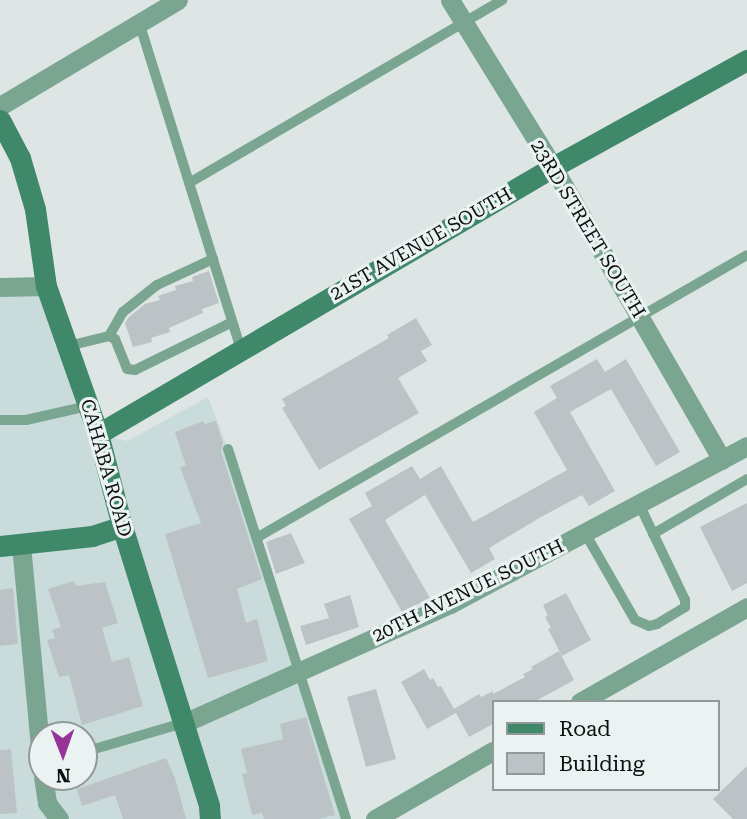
<!DOCTYPE html>
<html>
<head>
<meta charset="utf-8">
<style>
  body { margin:0 }
  #map { position:relative; width:747px; height:819px; overflow:hidden; background:#dde5e5; font-family:"Roboto Serif",serif }
  div>[style] { position:absolute }
  [style*='--x'] { left:calc(var(--x)*1px); top:calc(var(--y)*1px); width:calc(var(--w)*1px); rotate:calc(var(--a)*1deg) }
  .built>* { inset:0; background:#c9dbda }
  .building>* { inset:0; background:#bbc3c6 }
  .lane>* { height:10px; margin:-5px; padding:0 5px; transform-origin:5px; border-radius:5px; background:#7aa691 }
  .street>* { height:19px; margin:-9.5px; padding:0 9.5px; transform-origin:9.5px; border-radius:9.5px; background:#7aa691 }
  .secondary>* { height:21px; margin:-10.5px; padding:0 10.5px; transform-origin:10.5px; border-radius:10.5px; background:#40886a }
  span { translate:-50% -50%; white-space:nowrap; text-align:center; line-height:1.15; -webkit-text-stroke:6px #eaf3f2; paint-order:stroke }
  .street-label { font-size:19px; color:#0e1111 }
  .legend { position:absolute; left:492px; top:700px; width:228px; height:91px; box-sizing:border-box; background:#eaf3f2; border:2px solid #929998; margin:0; padding:9px 12px; list-style:none; font-size:21px; color:#0e1111 }
  .legend li { display:flex; align-items:center; gap:14px; height:35px }
  .legend b { width:35px; border:2px solid #929998 }
  .north { position:absolute; left:28px; top:721px; width:70px; height:70px; box-sizing:border-box; background:#eaf3f2; border:2px solid #929998; border-radius:50%; rotate:179deg; font-size:19px; font-weight:700; line-height:28px; text-align:center; color:#0e1111 }
  .north::after { content:''; display:block; margin:auto; width:24px; height:32px; background:#983398; clip-path:polygon(50% 0,100% 100%,50% 72%,0 100%) }
</style>
</head>
<body>
<div id="map">
  <div class="built">
    <div style="clip-path:polygon(evenodd,46px 286px,98px 434px,127px 441px,208px 397px,228px 449px,346px 819px,0 819px,0 287px,46px 286px,42px 735px,84px 735px,84px 777px,42px 777px,42px 735px)"></div>
  </div>
  <div class="building">
    <div style="clip-path:polygon(209px 271px,219px 303px,202px 309px,203px 313px,169px 328px,170px 332px,151px 338px,152px 342px,133px 347px,125px 323px,129px 317px,145px 304px,160px 300px,158px 296px,176px 290px,175px 286px,193px 281px,192px 277px)"></div>
    <div style="clip-path:polygon(416px 318px,432px 345px,421px 351px,427px 361px,398px 378px,419px 413px,319px 470px,282px 408px,286px 406px,282px 399px,389px 338px,387px 335px)"></div>
    <div style="clip-path:polygon(597px 359px,605px 372px,626px 359px,680px 452px,656px 466px,611px 389px,570px 412px,615px 491px,589px 506px,582px 495px,541px 517px,489px 548px,495px 559px,471px 573px,425px 495px,385px 520px,430px 598px,402px 612px,349px 519px,372px 506px,365px 493px,412px 466px,420px 479px,441px 466px,473px 522px,567px 470px,534px 412px,557px 398px,550px 386px)"></div>
    <div style="clip-path:polygon(203px 421px,204px 424px,216px 421px,223px 443px,221px 451px,262px 579px,237px 589px,246px 623px,257px 619px,268px 661px,208px 678px,165px 534px,201px 523px,180px 467px,186px 466px,175px 432px)"></div>
    <div style="clip-path:polygon(747px 503px,747px 583px,732px 591px,700px 527px)"></div>
    <div style="clip-path:polygon(291px 533px,305px 563px,276px 574px,266px 542px)"></div>
    <div style="clip-path:polygon(74px 581px,76px 586px,105px 582px,118px 623px,102px 628px,112px 662px,129px 657px,143px 706px,82px 725px,69px 675px,59px 677px,47px 640px,55px 638px,52px 630px,61px 627px,48px 589px)"></div>
    <div style="clip-path:polygon(13px 588px,18px 644px,0 646px,0 590px)"></div>
    <div style="clip-path:polygon(566px 593px,591px 640px,562px 656px,548px 629px,551px 628px,545px 617px,548px 616px,543px 605px)"></div>
    <div style="clip-path:polygon(350px 595px,359px 627px,306px 645px,300px 626px,329px 618px,324px 604px)"></div>
    <div style="clip-path:polygon(559px 651px,574px 680px,534px 702px,493px 702px,493px 724px,469px 737px,456px 713px,427px 729px,401px 682px,424px 669px,430px 680px,433px 678px,438px 687px,441px 686px,454px 709px,479px 694px,481px 697px,493px 691px,493px 694px,525px 677px,523px 674px,533px 669px,531px 667px)"></div>
    <div style="clip-path:polygon(376px 689px,396px 759px,366px 767px,347px 697px)"></div>
    <div style="clip-path:polygon(306px 717px,335px 815px,319px 819px,264px 819px,262px 813px,252px 815px,242px 774px,247px 773px,241px 749px,283px 739px,280px 724px)"></div>
    <div style="clip-path:polygon(11px 749px,17px 813px,0 814px,0 750px)"></div>
    <div style="clip-path:polygon(166px 758px,175px 778px,186px 819px,123px 819px,115px 795px,82px 806px,77px 789px)"></div>
    <div style="clip-path:polygon(747px 766px,747px 819px,733px 819px,713px 799px)"></div>
  </div>
  <div class="lane">
    <div style="--x:139;--y:22;--w:343;--a:72.7"></div>
    <div style="--x:189;--y:183;--w:363;--a:-30.3"></div>
    <div style="--x:109;--y:336;--w:28;--a:-60"></div>
    <div style="--x:123;--y:312;--w:43;--a:-38.5"></div>
    <div style="--x:157;--y:285;--w:62;--a:-24.9"></div>
    <div style="--x:68;--y:346;--w:42;--a:-13.7"></div>
    <div style="--x:109;--y:336;--w:7;--a:27"></div>
    <div style="--x:115;--y:339;--w:32;--a:68"></div>
    <div style="--x:127;--y:369;--w:8;--a:7"></div>
    <div style="--x:135;--y:370;--w:108;--a:-26.3"></div>
    <div style="--x:0;--y:420;--w:26;--a:0"></div>
    <div style="--x:26;--y:420;--w:64;--a:-12.7"></div>
    <div style="--x:228;--y:449;--w:388;--a:72.3"></div>
    <div style="--x:585;--y:533;--w:100;--a:60.1"></div>
    <div style="--x:635;--y:620;--w:15;--a:23"></div>
    <div style="--x:649;--y:626;--w:8;--a:-14"></div>
    <div style="--x:657;--y:624;--w:33;--a:-31"></div>
    <div style="--x:685;--y:607;--w:7;--a:-90"></div>
    <div style="--x:685;--y:600;--w:106;--a:-115.6"></div>
    <div style="--x:653;--y:534;--w:109;--a:-30.3"></div>
    <div style="--x:258;--y:537;--w:564;--a:-29.97"></div>
    <div style="--x:84;--y:752;--w:103;--a:-16.3"></div>
  </div>
  <div class="street">
    <div style="--x:450;--y:0;--w:196;--a:58.3"></div>
    <div style="--x:553;--y:167;--w:338;--a:60"></div>
    <div style="--x:0;--y:106;--w:207;--a:-30.8"></div>
    <div style="--x:0;--y:287;--w:46;--a:-1.2"></div>
    <div style="--x:21;--y:545;--w:224;--a:84.6"></div>
    <div style="--x:580;--y:702;--w:192;--a:-29.6"></div>
    <div style="--x:184;--y:723;--w:291;--a:-24.1"></div>
    <div style="--x:450;--y:604;--w:336;--a:-28"></div>
    <div style="--x:43;--y:777;--w:26;--a:81"></div>
    <div style="--x:47;--y:803;--w:20;--a:53"></div>
    <div style="--x:375;--y:819;--w:136;--a:-30"></div>
  </div>
  <div class="secondary">
    <div style="--x:0;--y:120;--w:43;--a:62.2"></div>
    <div style="--x:20;--y:158;--w:53;--a:73.6"></div>
    <div style="--x:35;--y:209;--w:78;--a:81.9"></div>
    <div style="--x:46;--y:286;--w:157;--a:70.6"></div>
    <div style="--x:98;--y:434;--w:95;--a:75.4"></div>
    <div style="--x:122;--y:526;--w:293;--a:72.7"></div>
    <div style="--x:209;--y:806;--w:13;--a:86"></div>
    <div style="--x:98;--y:434;--w:528;--a:-30.4"></div>
    <div style="--x:553;--y:167;--w:222;--a:-28.9"></div>
    <div style="--x:0;--y:546;--w:93;--a:-6.2"></div>
    <div style="--x:92;--y:536;--w:32;--a:-18"></div>
  </div>
  <div class="street-label">
    <span style="left:588px;top:229px;rotate:59deg">23RD STREET SOUTH</span>
    <span style="left:421px;top:244px;rotate:-30deg">21ST AVENUE SOUTH</span>
    <span style="left:106px;top:468px;rotate:74deg">CAHABA ROAD</span>
    <span style="left:468px;top:591px;rotate:-26deg">20TH AVENUE SOUTH</span>
  </div>
  <ul class="legend">
  <li><b style="height:9px;background:#40886a"></b>Road</li>
  <li><b style="height:19px;background:#bbc3c6"></b>Building</li>
  </ul>
  <div class="north">N</div>
</div>
</body>
</html>
